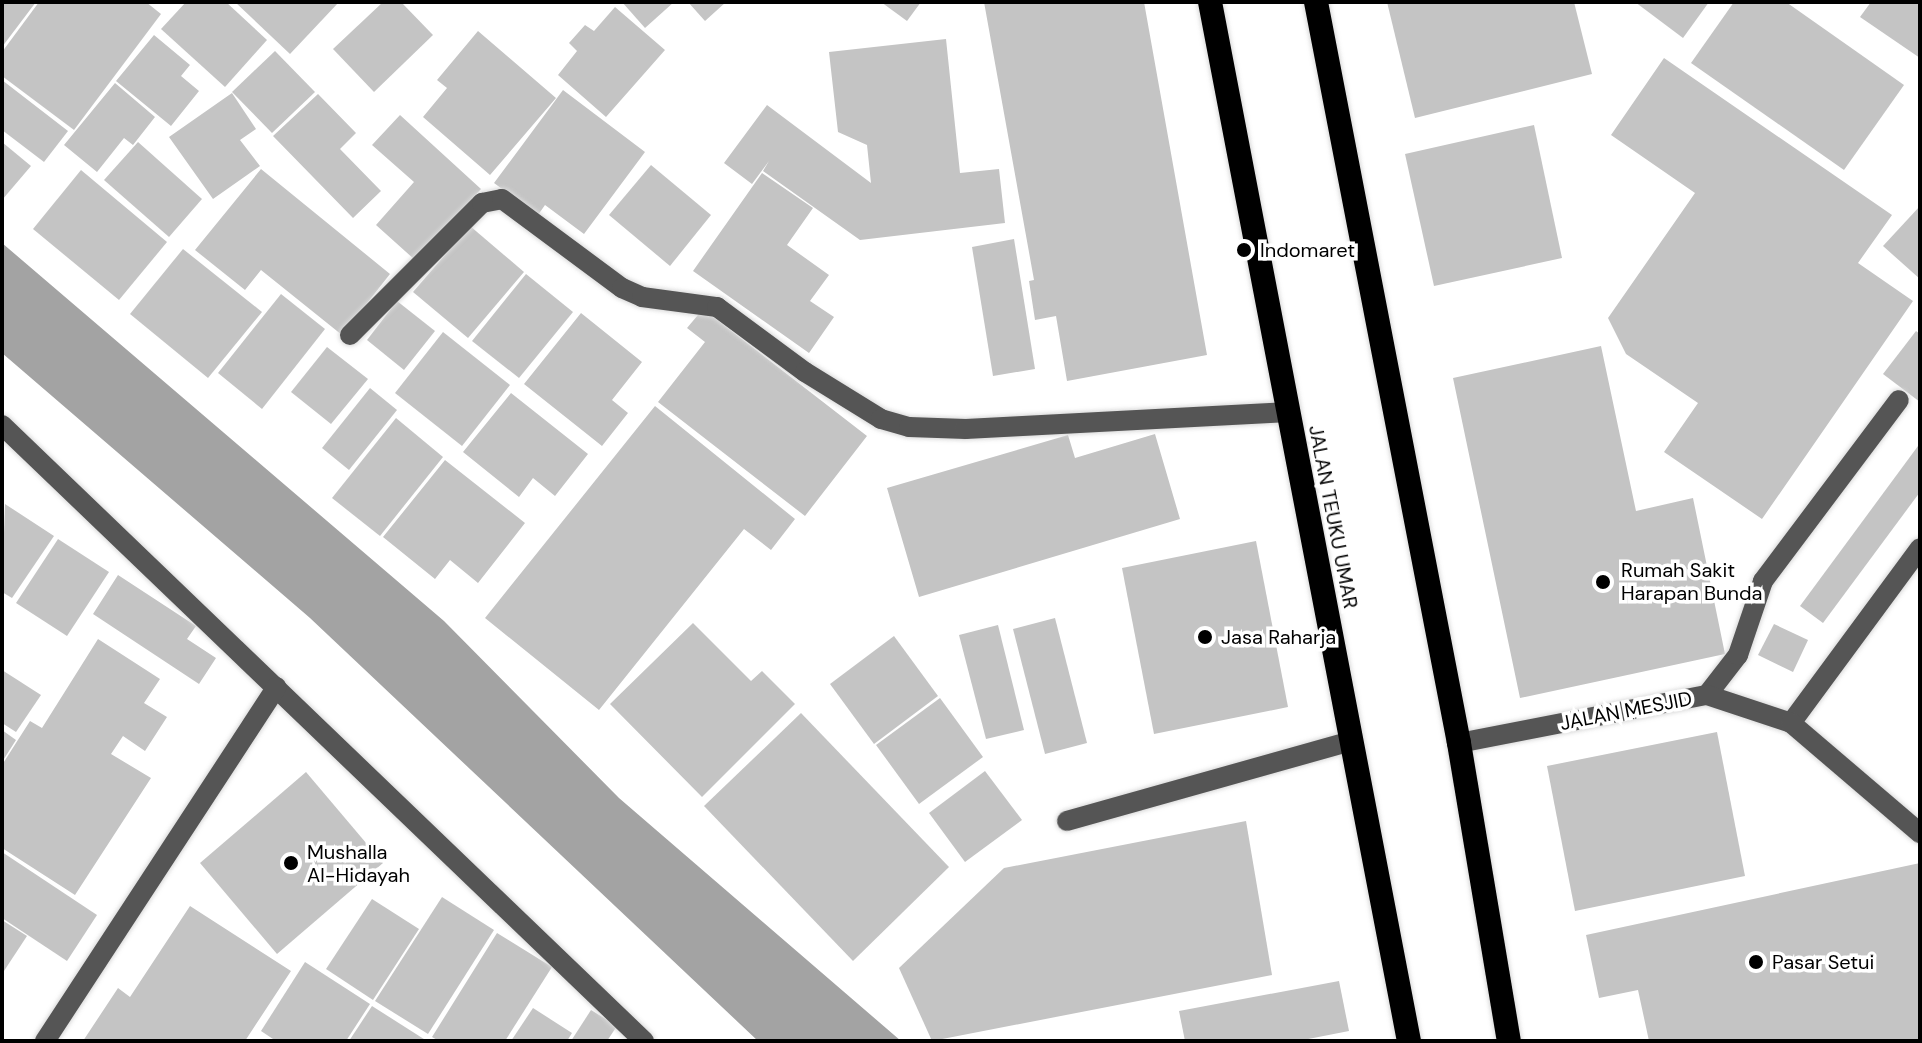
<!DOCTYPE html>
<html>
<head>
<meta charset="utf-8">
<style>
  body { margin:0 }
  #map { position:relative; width:1922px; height:1043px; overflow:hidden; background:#fff; font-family:"DM Sans",sans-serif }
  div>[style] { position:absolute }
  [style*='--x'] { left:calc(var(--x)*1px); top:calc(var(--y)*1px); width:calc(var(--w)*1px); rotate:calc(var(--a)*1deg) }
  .water>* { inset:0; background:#a3a3a3 }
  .building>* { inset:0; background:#c4c4c4 }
  .roads { filter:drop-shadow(0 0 2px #dbdbdb) drop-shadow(0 0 2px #dbdbdb) }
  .minor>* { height:20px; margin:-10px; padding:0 10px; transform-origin:10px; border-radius:10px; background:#555 }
  .highway>* { height:24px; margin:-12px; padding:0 12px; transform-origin:12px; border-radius:12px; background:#000 }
  .dots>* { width:22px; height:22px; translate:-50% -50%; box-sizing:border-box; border:4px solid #fff; border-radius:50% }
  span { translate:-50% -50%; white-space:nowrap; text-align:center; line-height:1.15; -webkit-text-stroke:7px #fff; paint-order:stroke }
  .poi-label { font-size:20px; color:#000 }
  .left { translate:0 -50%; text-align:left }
  .street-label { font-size:20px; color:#000 }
  .frame { position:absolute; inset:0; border:4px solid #000; pointer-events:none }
</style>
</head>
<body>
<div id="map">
  <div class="water">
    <div style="clip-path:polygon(2px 243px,444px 621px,619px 798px,901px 1041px,758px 1041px,310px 618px,2px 353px)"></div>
  </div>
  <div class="building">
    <div style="clip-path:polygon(2px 2px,36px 2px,2px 47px)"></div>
    <div style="clip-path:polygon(39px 2px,146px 2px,161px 14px,74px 130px,2px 76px,2px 52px)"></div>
    <div style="clip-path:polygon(186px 2px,226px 2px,267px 40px,225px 87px,161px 29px)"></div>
    <div style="clip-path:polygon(235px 2px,339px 2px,290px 54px)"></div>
    <div style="clip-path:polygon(383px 2px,401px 2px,433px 35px,374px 92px,333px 49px)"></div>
    <div style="clip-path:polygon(622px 2px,674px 2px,645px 28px)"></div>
    <div style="clip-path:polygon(688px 2px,726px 2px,705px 21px)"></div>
    <div style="clip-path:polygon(881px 2px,921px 2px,907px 21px)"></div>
    <div style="clip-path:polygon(984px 2px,1144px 2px,1207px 355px,1067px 381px,1056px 316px,1035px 320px,1029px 281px,1034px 280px)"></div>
    <div style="clip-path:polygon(1387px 2px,1574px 2px,1592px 74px,1415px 118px)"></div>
    <div style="clip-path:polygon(1635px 2px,1709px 2px,1683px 38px)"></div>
    <div style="clip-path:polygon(1734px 2px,1786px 2px,1904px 85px,1844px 170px,1691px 63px)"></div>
    <div style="clip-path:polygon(1871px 2px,1920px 2px,1920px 58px,1860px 17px)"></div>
    <div style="clip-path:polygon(615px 7px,665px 50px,606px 117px,558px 75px,577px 51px,569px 43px,585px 25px,594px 31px)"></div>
    <div style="clip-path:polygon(478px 31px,556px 98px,490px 175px,423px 117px,447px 88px,437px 80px)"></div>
    <div style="clip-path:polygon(154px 35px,190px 65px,181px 76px,199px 91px,171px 126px,116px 81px)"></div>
    <div style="clip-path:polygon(946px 39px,960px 173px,999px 169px,1005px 223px,860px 240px,763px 171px,769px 161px,752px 184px,724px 163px,767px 105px,871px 183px,867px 145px,838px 132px,829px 52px)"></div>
    <div style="clip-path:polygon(275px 51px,315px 92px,272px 133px,232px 92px)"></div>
    <div style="clip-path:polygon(1664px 58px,1892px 215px,1858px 263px,1913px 301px,1762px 519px,1664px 452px,1698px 403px,1626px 354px,1608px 318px,1695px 193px,1611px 135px)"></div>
    <div style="clip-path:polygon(2px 80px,68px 131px,44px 162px,2px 130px)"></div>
    <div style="clip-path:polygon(115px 83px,155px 117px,133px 145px,124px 138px,97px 172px,64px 145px)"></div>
    <div style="clip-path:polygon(563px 90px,645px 152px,584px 234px,545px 205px,538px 215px,494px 183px)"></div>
    <div style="clip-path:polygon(232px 93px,256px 129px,240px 140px,260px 166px,213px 199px,169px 137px)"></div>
    <div style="clip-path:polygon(318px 94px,356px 133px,340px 149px,381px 191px,353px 218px,273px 136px)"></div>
    <div style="clip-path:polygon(400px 115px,481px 189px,415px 260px,376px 225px,414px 182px,372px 145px)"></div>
    <div style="clip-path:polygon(1534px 125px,1562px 258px,1434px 286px,1405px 154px)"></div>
    <div style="clip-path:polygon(2px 142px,31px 166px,2px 200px)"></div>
    <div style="clip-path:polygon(138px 142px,202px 199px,169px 237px,104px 180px)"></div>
    <div style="clip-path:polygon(651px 165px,711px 215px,670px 266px,609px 215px)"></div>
    <div style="clip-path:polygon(261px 169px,390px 274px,342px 335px,261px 270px,245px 290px,195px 250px)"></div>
    <div style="clip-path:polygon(81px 170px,167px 242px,119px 300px,33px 229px)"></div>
    <div style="clip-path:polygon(762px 173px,813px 208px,787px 245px,829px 275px,810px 301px,834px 317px,809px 353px,693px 271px)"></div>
    <div style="clip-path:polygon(1920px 206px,1920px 279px,1883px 246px)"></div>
    <div style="clip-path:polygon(470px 226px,524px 272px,468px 338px,413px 292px)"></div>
    <div style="clip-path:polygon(1014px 239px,1035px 369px,993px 376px,972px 247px)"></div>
    <div style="clip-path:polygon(183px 249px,262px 312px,208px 378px,130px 314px)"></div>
    <div style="clip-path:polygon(526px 274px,573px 312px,519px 378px,472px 341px)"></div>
    <div style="clip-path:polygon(281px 294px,325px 329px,262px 409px,218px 373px)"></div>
    <div style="clip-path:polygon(397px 301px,435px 331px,404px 370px,367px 340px)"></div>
    <div style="clip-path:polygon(703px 309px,867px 436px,805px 516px,658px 402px,705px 342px,687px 328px)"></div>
    <div style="clip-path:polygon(581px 313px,642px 362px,612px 400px,628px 413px,602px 446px,524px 384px)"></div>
    <div style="clip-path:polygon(1916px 331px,1920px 334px,1920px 402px,1883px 374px)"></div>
    <div style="clip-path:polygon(443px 332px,510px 385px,462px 446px,395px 393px)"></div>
    <div style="clip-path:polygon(1601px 346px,1636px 511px,1693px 498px,1725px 654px,1520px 698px,1453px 378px)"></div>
    <div style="clip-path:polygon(327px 347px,368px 379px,331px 424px,291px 392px)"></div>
    <div style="clip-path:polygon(370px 388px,397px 410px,349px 470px,322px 448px)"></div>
    <div style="clip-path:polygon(511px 393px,588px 454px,555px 496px,533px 478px,519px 497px,463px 452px)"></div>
    <div style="clip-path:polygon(655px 406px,795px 519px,771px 550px,744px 529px,599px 710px,485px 618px)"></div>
    <div style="clip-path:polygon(396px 418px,443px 457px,380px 536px,332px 498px)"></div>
    <div style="clip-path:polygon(1155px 434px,1180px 519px,919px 597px,887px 488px,1068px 435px,1075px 458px)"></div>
    <div style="clip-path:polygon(1918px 446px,1920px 492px,1823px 623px,1800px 606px)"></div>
    <div style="clip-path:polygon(445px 460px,525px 523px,478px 583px,450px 560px,435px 579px,383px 537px)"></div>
    <div style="clip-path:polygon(5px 504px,54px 536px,12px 598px,2px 592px)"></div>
    <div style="clip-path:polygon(58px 539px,109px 572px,67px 636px,16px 603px)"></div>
    <div style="clip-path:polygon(1256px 541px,1288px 707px,1154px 734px,1122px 568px)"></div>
    <div style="clip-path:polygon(118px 575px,196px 626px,187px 639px,216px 658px,199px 684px,93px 614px)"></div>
    <div style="clip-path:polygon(1055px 618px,1087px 743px,1045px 754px,1013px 629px)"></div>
    <div style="clip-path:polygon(693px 623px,751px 681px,762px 671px,795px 704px,702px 797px,610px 704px)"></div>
    <div style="clip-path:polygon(1774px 624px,1808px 640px,1793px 672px,1758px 655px)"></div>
    <div style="clip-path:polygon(998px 625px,1024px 730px,986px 739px,959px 635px)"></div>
    <div style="clip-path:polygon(894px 636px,938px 696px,874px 744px,830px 684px)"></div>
    <div style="clip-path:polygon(98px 639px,160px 679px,144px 703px,167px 717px,145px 751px,123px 736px,111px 754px,151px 778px,75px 895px,2px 848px,2px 765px,30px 721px,42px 728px)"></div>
    <div style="clip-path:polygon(2px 670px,41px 695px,16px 732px,2px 723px)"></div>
    <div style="clip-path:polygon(940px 698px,983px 757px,919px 804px,876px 745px)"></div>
    <div style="clip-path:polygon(801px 713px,949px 867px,853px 961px,704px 806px)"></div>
    <div style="clip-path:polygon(2px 730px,16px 740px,2px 762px)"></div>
    <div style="clip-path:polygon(1717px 732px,1745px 876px,1575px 911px,1547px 766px)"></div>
    <div style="clip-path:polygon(985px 771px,1022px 820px,965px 862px,929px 813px)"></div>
    <div style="clip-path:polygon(306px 772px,383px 863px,277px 954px,200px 863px)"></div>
    <div style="clip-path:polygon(1246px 821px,1272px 975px,932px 1041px,899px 968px,1004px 868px)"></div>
    <div style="clip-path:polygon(2px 852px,97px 915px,67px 961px,2px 918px)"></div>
    <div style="clip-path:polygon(1920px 863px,1920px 1041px,1649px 1041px,1638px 990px,1599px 998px,1586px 935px)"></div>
    <div style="clip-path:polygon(442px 897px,494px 930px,428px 1034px,375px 1001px)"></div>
    <div style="clip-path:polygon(372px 899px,419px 929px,373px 1000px,326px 969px)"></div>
    <div style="clip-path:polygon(190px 906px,291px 971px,245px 1041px,83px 1041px,118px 988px,130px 997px)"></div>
    <div style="clip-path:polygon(2px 920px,27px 936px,2px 974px)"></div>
    <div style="clip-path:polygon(497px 933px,552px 967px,505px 1041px,439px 1041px,432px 1037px)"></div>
    <div style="clip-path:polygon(305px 962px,370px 1004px,346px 1041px,276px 1041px,261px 1031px)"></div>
    <div style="clip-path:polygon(1339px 981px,1349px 1031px,1298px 1041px,1185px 1041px,1179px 1011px)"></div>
    <div style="clip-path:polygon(372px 1006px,427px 1041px,349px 1041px)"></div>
    <div style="clip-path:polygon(533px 1008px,572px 1033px,567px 1041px,511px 1041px)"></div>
    <div style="clip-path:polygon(591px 1010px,617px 1026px,607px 1041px,571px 1041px)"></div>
  </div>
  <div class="roads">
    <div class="minor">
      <div style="--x:350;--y:335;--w:187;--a:-45"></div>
      <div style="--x:482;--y:203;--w:20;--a:-11"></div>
      <div style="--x:502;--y:199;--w:149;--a:36.6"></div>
      <div style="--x:622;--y:288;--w:22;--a:24"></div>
      <div style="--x:642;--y:297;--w:76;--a:7.6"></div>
      <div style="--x:717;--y:307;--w:109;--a:36.5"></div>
      <div style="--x:805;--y:372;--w:89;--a:31.7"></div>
      <div style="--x:881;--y:419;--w:29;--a:16"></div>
      <div style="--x:909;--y:427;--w:57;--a:2"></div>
      <div style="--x:966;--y:429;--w:323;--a:-3"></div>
      <div style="--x:2;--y:425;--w:890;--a:43.82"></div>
      <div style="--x:1707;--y:695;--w:51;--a:-52.2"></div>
      <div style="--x:1738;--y:655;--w:78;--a:-71.3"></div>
      <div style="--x:1763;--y:581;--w:226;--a:-53.1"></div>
      <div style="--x:1791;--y:723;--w:217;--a:-53.6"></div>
      <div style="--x:1459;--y:743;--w:253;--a:-11"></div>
      <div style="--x:1707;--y:695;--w:89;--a:18.4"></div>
      <div style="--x:1791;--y:723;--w:170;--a:40.5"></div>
      <div style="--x:1067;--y:821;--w:295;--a:-15.7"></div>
      <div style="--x:45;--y:1041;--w:423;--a:-56.8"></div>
    </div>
    <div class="highway">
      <div style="--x:1210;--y:2;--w:1058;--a:79.16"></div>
      <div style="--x:1316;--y:2;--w:755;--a:79.08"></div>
      <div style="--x:1459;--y:743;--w:302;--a:80.5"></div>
    </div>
  </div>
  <div class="dots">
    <div style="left:1244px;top:250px;background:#000"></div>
    <div style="left:1603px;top:582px;background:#000"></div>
    <div style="left:1205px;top:637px;background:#000"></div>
    <div style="left:291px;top:863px;background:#000"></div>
    <div style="left:1756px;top:962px;background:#000"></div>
  </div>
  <div class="poi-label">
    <span class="left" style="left:1260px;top:250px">Indomaret</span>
    <span class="left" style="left:1621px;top:582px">Rumah Sakit<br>Harapan Bunda</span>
    <span class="left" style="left:1221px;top:637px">Jasa Raharja</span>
    <span class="left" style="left:307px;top:864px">Mushalla<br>Al-Hidayah</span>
    <span class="left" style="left:1772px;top:962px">Pasar Setui</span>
  </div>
  <div class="street-label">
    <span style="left:1333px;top:517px;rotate:79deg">JALAN TEUKU UMAR</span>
    <span style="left:1626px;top:711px;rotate:-11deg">JALAN MESJID</span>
  </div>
  <div class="frame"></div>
</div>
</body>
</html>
